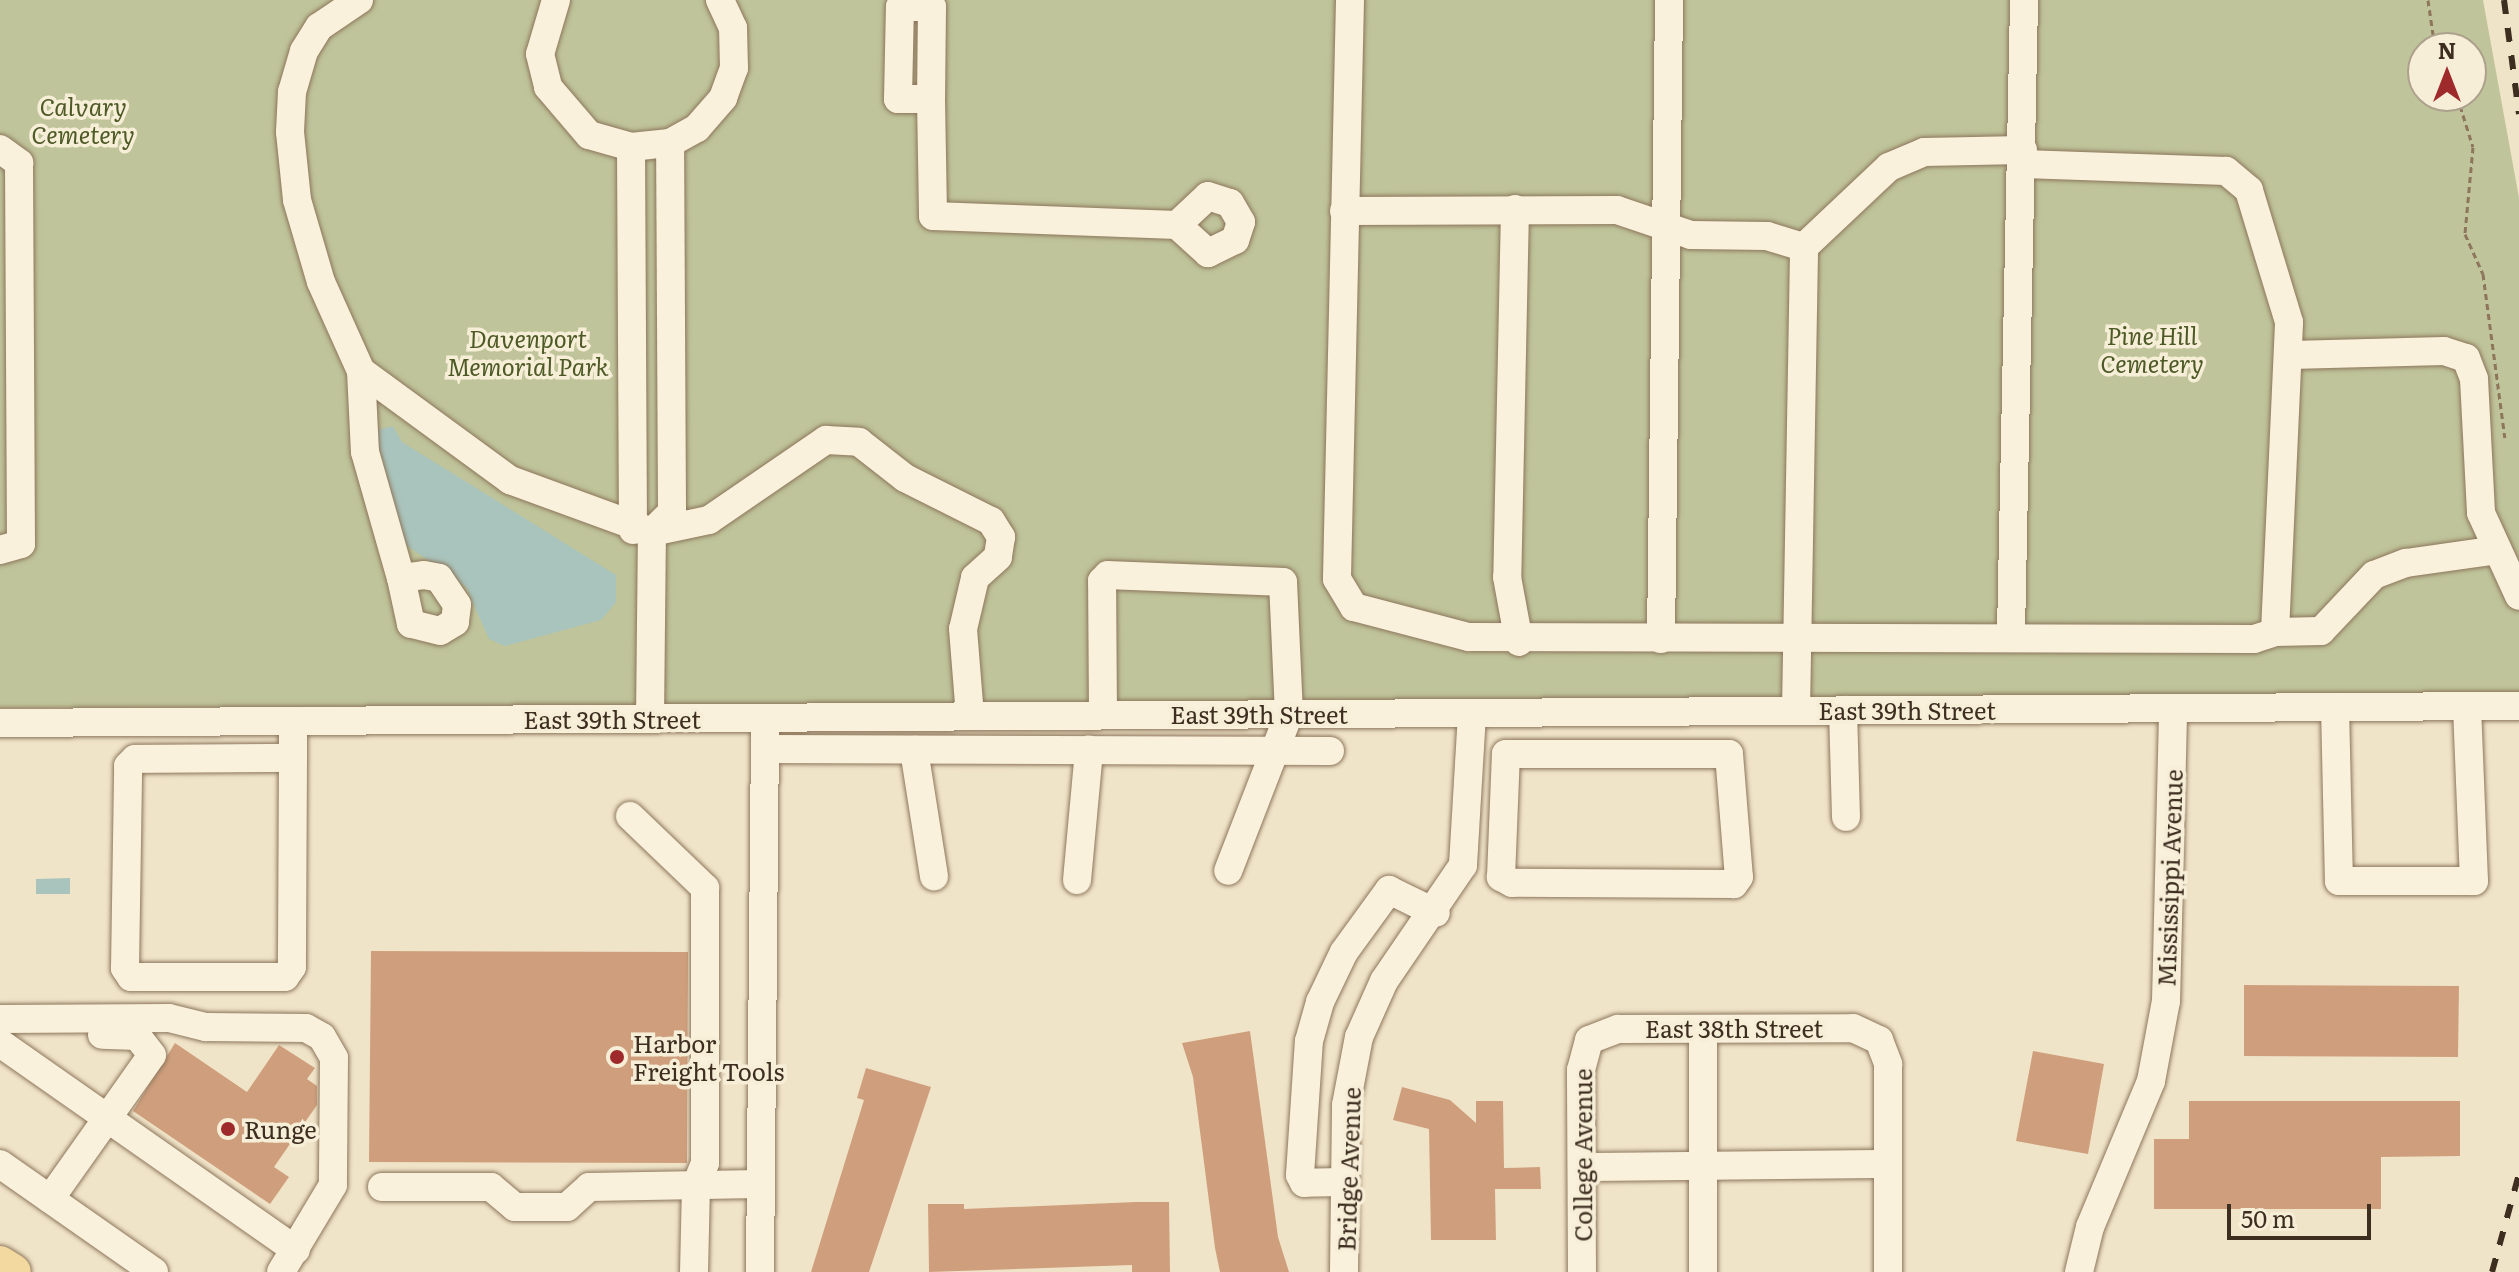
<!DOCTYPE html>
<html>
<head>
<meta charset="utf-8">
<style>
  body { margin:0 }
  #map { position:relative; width:2519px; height:1272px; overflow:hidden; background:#f0e4c8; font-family:Literata,serif }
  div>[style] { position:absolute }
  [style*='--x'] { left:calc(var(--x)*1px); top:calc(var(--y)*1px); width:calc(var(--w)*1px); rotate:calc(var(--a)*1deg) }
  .cemetery>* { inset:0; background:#bfc49a }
  .water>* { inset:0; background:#a9c4bc }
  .building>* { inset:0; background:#cf9f7d }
  .path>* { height:3px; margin-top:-1.5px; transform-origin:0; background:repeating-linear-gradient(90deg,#8d765c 0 6px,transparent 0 10px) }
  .roads { filter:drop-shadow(0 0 2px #8d765c) drop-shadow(0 0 2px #8d765c) }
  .minor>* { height:28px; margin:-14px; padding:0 14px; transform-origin:14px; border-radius:14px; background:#faf1dc }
  .major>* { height:36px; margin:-18px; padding:0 18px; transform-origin:18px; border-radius:18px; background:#f3d9a0 }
  .rail>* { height:6px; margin-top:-3px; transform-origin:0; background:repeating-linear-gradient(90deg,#3d2e20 0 14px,transparent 0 28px) }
  .dots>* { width:22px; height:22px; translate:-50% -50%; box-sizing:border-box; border:4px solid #f7eed8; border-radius:50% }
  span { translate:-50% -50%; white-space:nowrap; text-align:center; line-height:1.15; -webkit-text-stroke:7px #f7eed8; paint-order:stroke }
  .park-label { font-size:24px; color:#4d5a26; font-style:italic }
  .street-label { font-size:24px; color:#3d2e20 }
  .poi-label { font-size:24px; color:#3d2e20 }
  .left { translate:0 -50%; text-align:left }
  .north { position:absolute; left:2407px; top:32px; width:80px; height:80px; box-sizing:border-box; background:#f7eed8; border:2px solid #ada18e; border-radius:50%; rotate:0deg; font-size:22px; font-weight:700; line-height:32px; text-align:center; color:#3d2e20 }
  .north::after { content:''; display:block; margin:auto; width:28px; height:36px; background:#9e2a2b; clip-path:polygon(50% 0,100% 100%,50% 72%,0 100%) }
  .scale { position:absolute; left:2227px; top:1204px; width:144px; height:36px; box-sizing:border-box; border:4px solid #3d2e20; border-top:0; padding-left:10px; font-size:24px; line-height:28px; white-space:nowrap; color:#3d2e20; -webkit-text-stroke:6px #f7eed8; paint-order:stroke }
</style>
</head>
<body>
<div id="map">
  <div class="cemetery">
    <div style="clip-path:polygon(evenodd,0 0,2483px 0,2519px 198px,2519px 697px,0 708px,0 0,2423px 48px,2471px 48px,2471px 96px,2423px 96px,2423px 48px)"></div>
  </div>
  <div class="water">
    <div style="clip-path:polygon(393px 426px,402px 442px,616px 575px,616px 602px,601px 620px,505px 646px,489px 639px,466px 587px,406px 545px,377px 441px,378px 430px)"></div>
    <div style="clip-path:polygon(70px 878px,70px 894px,36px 894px,36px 879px)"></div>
  </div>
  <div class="building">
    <div style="clip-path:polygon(371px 951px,688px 952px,687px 1163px,369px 1162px)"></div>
    <div style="clip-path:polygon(2244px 985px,2459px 986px,2458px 1057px,2244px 1056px)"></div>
    <div style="clip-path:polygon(1250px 1031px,1278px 1237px,1289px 1272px,1220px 1272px,1215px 1248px,1193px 1077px,1182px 1043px)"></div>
    <div style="clip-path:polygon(175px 1043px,247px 1092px,279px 1045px,315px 1068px,307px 1079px,317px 1086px,317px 1105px,274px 1167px,289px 1177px,270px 1204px,133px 1111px)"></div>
    <div style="clip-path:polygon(2033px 1051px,2104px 1064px,2088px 1154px,2016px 1141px)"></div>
    <div style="clip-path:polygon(866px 1068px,931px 1087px,869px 1272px,811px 1272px,864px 1100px,857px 1098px)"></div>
    <div style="clip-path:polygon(1402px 1087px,1450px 1100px,1476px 1123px,1476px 1101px,1503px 1101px,1504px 1168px,1540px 1167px,1541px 1189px,1495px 1189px,1496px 1240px,1431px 1240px,1429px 1129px,1393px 1120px)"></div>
    <div style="clip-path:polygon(2189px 1101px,2460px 1101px,2460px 1156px,2381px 1157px,2381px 1209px,2154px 1209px,2154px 1139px,2189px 1139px)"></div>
    <div style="clip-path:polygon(1136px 1202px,1169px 1202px,1170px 1272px,1132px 1272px,1132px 1265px,929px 1272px,928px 1204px,964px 1204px,964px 1209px)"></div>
  </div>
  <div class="path">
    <div style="--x:2428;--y:0;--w:49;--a:81.7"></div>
    <div style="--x:2457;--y:96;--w:53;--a:72.6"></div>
    <div style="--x:2473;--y:147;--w:87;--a:95.3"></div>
    <div style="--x:2465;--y:234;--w:44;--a:65.8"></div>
    <div style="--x:2483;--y:274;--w:165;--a:82.4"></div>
  </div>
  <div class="roads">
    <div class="minor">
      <div style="--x:359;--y:0;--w:48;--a:146"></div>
      <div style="--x:319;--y:27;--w:28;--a:122"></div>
      <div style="--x:304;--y:51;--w:43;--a:106.3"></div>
      <div style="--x:292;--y:92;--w:40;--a:92.9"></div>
      <div style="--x:290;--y:132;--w:68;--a:84.1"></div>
      <div style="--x:297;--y:200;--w:85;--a:73.7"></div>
      <div style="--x:321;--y:282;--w:98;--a:65.8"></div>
      <div style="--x:361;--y:371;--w:185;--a:36.2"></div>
      <div style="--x:510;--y:480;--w:151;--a:20.1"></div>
      <div style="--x:652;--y:532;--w:28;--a:-45"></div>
      <div style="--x:672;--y:512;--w:369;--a:-90.3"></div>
      <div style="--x:556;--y:0;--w:56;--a:106.5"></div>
      <div style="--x:540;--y:54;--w:34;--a:76"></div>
      <div style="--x:548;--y:87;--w:63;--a:49.5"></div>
      <div style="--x:589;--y:135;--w:44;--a:15.9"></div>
      <div style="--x:631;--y:147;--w:39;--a:-6"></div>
      <div style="--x:670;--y:143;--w:31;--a:-29"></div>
      <div style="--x:697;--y:128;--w:40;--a:-49"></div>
      <div style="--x:723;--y:98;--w:32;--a:-70"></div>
      <div style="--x:734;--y:68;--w:40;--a:-91.4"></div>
      <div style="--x:733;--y:28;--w:31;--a:-115"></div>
      <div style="--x:1350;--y:0;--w:579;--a:91.29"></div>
      <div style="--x:1337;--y:579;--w:33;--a:59"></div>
      <div style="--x:1354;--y:607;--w:118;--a:14.7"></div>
      <div style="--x:1468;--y:637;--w:786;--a:0.15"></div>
      <div style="--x:2254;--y:639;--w:22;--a:-18"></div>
      <div style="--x:2275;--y:632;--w:310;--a:-87.4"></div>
      <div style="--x:2289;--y:322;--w:138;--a:-106.9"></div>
      <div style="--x:2249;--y:190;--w:30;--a:-140"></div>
      <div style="--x:2226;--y:171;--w:203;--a:-178"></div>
      <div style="--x:900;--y:7;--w:32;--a:0"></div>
      <div style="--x:932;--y:7;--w:92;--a:90.6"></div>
      <div style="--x:931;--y:99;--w:33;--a:180"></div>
      <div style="--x:898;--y:99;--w:92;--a:-88.8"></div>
      <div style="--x:931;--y:99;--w:117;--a:89"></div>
      <div style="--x:933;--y:216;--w:244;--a:2.1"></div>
      <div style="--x:1177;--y:225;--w:42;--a:-43.1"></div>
      <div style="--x:1208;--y:196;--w:23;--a:18"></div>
      <div style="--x:1230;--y:203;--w:22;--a:60"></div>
      <div style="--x:1241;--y:222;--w:19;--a:108"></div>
      <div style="--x:1235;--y:240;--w:30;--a:154"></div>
      <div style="--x:1208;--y:253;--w:42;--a:-137.9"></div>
      <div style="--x:631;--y:147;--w:383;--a:89.7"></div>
      <div style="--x:0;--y:149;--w:24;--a:36"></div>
      <div style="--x:19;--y:163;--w:381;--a:89.7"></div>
      <div style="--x:21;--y:544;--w:22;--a:164"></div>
      <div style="--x:1515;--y:209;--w:368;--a:91.2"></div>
      <div style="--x:1507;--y:577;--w:66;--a:79.5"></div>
      <div style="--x:1344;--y:211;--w:273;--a:-0.2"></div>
      <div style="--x:1617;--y:210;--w:78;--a:18.7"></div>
      <div style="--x:1691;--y:235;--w:76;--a:0.8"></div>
      <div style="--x:1767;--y:236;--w:39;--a:17"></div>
      <div style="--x:1804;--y:247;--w:117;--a:-43.3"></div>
      <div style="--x:1889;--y:167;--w:38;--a:-23"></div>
      <div style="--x:1924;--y:152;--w:99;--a:-1.2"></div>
      <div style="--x:2291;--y:355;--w:153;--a:-1.5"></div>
      <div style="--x:2444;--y:351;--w:23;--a:18"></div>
      <div style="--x:2466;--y:358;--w:22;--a:69"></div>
      <div style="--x:2474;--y:379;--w:134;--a:87"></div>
      <div style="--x:2481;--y:513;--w:91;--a:65.4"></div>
      <div style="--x:361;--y:371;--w:81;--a:87.2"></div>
      <div style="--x:365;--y:452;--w:131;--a:74.1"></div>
      <div style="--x:424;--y:575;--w:15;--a:11"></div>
      <div style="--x:439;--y:578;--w:32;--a:56"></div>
      <div style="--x:457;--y:605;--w:17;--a:97"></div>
      <div style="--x:455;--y:622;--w:17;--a:149"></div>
      <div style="--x:440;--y:631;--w:30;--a:-166"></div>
      <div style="--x:411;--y:624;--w:47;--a:-102.3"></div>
      <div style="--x:401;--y:578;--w:23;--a:-7"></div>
      <div style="--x:2275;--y:632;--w:46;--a:-1.2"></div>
      <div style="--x:2321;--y:631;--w:77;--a:-46.6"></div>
      <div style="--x:2374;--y:575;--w:34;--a:-21"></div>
      <div style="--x:2406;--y:563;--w:92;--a:-8.1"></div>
      <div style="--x:2011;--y:633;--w:633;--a:-88.82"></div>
      <div style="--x:1661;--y:639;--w:639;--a:-89.28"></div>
      <div style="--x:2335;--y:707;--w:174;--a:88.7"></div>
      <div style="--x:2339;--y:881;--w:135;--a:0"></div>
      <div style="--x:2474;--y:881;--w:175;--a:-92.3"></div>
      <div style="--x:1843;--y:710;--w:107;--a:88.4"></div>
      <div style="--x:1796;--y:711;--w:464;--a:-89"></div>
      <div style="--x:1103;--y:715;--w:134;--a:-90.4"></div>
      <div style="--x:1102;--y:581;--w:8;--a:-45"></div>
      <div style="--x:1108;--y:575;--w:175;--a:2.3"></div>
      <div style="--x:1283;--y:582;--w:132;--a:87.4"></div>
      <div style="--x:1289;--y:714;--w:168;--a:111.2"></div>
      <div style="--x:650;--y:719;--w:187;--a:-89.4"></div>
      <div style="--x:652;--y:532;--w:58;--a:-11.9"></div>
      <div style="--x:709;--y:520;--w:142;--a:-34.4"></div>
      <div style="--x:826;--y:440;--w:33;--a:3"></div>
      <div style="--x:859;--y:442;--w:58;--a:38"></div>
      <div style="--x:905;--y:478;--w:96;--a:26.6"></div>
      <div style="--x:991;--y:521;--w:19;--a:58"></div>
      <div style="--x:1001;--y:537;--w:20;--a:99"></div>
      <div style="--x:998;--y:557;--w:31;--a:138"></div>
      <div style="--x:975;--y:578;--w:52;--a:103.2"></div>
      <div style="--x:963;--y:629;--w:87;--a:85.4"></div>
      <div style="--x:293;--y:721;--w:37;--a:90"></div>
      <div style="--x:293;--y:758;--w:209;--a:90.3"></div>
      <div style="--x:292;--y:967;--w:12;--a:125"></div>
      <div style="--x:285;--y:977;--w:154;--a:180"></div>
      <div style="--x:131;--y:977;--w:11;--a:-124"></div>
      <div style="--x:125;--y:968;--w:202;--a:-89.1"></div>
      <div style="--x:128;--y:766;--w:10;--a:-45"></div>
      <div style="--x:135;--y:759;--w:158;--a:-0.4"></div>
      <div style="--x:0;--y:723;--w:2519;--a:-0.39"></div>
      <div style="--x:765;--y:749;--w:565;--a:0.2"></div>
      <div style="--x:914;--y:750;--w:128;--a:81"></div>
      <div style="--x:1506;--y:754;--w:223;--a:0"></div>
      <div style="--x:1729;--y:754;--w:123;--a:85.4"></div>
      <div style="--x:1739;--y:877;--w:9;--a:126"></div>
      <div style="--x:1734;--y:884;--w:222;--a:-179.7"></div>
      <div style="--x:1512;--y:883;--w:13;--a:-151"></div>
      <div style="--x:1501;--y:877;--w:123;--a:-87.7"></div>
      <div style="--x:630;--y:816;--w:104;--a:43.8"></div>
      <div style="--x:705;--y:888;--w:275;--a:90"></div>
      <div style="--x:705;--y:1163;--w:24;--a:112"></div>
      <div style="--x:696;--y:1185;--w:87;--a:91.3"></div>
      <div style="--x:1077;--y:880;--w:131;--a:-84.7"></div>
      <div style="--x:0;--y:1019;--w:169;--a:-0.3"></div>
      <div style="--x:169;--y:1018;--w:38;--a:14"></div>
      <div style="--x:206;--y:1027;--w:100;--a:0.6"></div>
      <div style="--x:306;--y:1028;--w:18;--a:29"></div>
      <div style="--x:322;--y:1037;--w:24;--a:60"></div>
      <div style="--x:334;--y:1058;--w:127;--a:90.5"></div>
      <div style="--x:333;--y:1185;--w:101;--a:120.9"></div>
      <div style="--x:1703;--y:1029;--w:243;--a:90"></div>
      <div style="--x:0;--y:1043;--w:361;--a:35"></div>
      <div style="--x:0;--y:1164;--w:188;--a:35"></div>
      <div style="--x:1582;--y:1167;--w:306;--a:-0.6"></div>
      <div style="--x:1343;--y:1182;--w:39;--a:179"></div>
      <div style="--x:1304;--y:1183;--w:9;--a:-117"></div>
      <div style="--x:1300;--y:1175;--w:134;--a:-86.2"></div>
      <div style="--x:1309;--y:1041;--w:41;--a:-74.2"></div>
      <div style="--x:1320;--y:1002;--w:55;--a:-64.4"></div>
      <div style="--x:1344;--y:952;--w:77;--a:-54"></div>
      <div style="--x:1389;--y:890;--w:52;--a:26.1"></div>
      <div style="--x:382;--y:1187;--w:109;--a:0"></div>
      <div style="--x:491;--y:1187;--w:31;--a:40"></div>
      <div style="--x:515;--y:1207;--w:52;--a:0"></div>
      <div style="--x:567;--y:1207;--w:30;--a:-42"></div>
      <div style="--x:589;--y:1187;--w:170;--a:-1"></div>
      <div style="--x:50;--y:1199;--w:176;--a:-54.7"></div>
      <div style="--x:152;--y:1055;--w:24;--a:-128"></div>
      <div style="--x:137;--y:1036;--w:35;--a:-178"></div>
      <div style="--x:760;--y:1272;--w:541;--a:-89.47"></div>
      <div style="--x:1344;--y:1272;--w:167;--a:-89.3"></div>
      <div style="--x:1346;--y:1105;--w:69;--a:-79.2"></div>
      <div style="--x:1359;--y:1037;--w:61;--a:-65.9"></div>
      <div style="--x:1384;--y:981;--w:140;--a:-55.7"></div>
      <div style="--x:1463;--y:865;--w:152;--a:-86.6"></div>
      <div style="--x:1582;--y:1272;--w:202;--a:-90.3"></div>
      <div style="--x:1581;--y:1070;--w:31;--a:-75"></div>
      <div style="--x:1589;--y:1040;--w:31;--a:-21"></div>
      <div style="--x:1618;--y:1029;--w:235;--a:-0.2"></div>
      <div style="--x:1853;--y:1028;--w:29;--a:25"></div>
      <div style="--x:1879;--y:1040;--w:26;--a:69"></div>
      <div style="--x:1888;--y:1064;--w:208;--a:90"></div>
      <div style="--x:2079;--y:1272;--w:46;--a:-76.3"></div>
      <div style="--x:2090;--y:1227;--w:158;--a:-67.3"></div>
      <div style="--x:2151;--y:1081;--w:81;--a:-79.4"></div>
      <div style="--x:2166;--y:1001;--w:293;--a:-88.6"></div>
    </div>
    <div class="major">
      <div style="--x:0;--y:1264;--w:15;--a:32"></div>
    </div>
  </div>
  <div class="rail">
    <div style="--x:2504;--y:0;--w:115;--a:82.5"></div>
    <div style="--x:2492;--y:1272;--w:102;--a:-74.6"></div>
  </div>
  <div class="dots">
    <div style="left:617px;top:1057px;background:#9e2a2b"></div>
    <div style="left:228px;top:1129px;background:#9e2a2b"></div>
  </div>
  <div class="park-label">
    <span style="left:83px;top:120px">Calvary<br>Cemetery</span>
    <span style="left:2152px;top:349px">Pine Hill<br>Cemetery</span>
    <span style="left:528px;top:352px">Davenport<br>Memorial Park</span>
  </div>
  <div class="street-label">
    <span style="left:1907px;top:710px">East 39th Street</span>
    <span style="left:1259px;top:714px">East 39th Street</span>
    <span style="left:612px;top:719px">East 39th Street</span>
    <span style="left:2169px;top:878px;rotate:-88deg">Mississippi Avenue</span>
    <span style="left:1734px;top:1028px">East 38th Street</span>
    <span style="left:1582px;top:1155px;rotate:-90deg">College Avenue</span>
    <span style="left:1348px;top:1169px;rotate:-88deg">Bridge Avenue</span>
  </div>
  <div class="poi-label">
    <span class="left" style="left:633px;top:1057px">Harbor<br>Freight Tools</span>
    <span class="left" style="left:244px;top:1129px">Runge</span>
  </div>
  <div class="north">N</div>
  <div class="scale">50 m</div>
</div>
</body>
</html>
